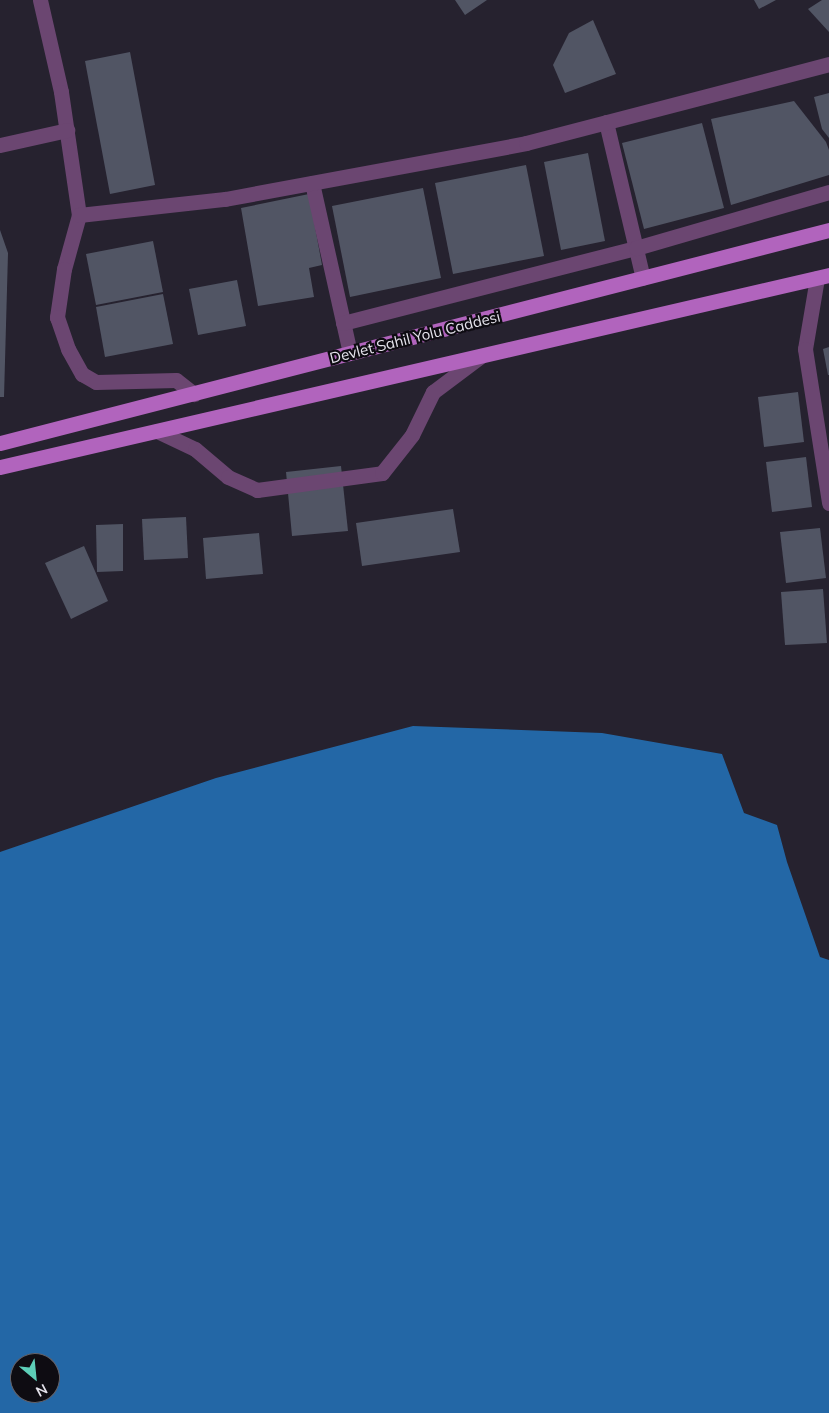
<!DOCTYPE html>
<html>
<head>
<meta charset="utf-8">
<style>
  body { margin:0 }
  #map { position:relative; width:829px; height:1413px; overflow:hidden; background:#26222f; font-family:Mulish,sans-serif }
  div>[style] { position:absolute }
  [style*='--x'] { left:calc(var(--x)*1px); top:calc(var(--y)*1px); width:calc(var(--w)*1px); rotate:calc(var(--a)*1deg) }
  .water>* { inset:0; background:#2367a6 }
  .building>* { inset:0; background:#515564 }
  .minor>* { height:15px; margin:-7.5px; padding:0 7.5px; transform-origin:7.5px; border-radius:7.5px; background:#6b4671 }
  .major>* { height:15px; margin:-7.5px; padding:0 7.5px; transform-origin:7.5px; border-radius:7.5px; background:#b164bd }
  span { translate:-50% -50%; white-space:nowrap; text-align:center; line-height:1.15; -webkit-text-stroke:4.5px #0e0c12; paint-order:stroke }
  .street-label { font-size:15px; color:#e4e2eb }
  .north { position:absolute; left:10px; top:1353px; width:50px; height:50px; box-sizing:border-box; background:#0e0c12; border:1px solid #646269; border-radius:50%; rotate:152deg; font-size:14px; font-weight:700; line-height:20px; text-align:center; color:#e4e2eb }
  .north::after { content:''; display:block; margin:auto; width:18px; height:22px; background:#5dceb8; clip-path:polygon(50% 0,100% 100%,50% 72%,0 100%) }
</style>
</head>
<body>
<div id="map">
  <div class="water">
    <div style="clip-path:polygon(evenodd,413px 726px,602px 733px,722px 754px,744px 813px,777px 825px,787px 862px,820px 957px,829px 960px,829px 1413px,0 1413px,0 852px,216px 778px,413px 726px,20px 1363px,50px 1363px,50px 1393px,20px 1393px,20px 1363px)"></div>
  </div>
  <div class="building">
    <div style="clip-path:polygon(455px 0,487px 0,465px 15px)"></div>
    <div style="clip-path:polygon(754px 0,776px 0,759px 9px)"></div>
    <div style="clip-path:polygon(822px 0,829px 0,829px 32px,808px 9px)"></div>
    <div style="clip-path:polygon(593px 20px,616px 74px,565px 93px,553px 65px,569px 33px)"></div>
    <div style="clip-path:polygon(130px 52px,155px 185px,110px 194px,85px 61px)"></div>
    <div style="clip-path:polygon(829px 93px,829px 138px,822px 129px,814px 97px)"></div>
    <div style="clip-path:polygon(794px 101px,826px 142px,829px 150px,829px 175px,731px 205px,711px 119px)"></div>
    <div style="clip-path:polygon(702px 123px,724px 208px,644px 229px,622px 143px)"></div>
    <div style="clip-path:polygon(588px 153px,605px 241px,561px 250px,544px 162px)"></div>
    <div style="clip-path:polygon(526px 165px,544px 256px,453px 274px,435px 183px)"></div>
    <div style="clip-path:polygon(423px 188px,441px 278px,350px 297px,332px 206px)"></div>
    <div style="clip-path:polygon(309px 194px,322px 265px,309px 268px,314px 297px,258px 306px,241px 208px)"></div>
    <div style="clip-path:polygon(0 230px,8px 253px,4px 397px,0 397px)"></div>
    <div style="clip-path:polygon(153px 241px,163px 292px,96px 305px,86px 254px)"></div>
    <div style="clip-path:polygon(237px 280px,246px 326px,198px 335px,189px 289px)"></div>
    <div style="clip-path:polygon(163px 294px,173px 344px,105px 357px,96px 307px)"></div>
    <div style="clip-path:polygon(829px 347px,829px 375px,828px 375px,823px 349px)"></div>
    <div style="clip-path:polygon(798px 392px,804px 442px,764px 447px,758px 397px)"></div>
    <div style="clip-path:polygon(806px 457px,812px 507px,772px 512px,766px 462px)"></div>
    <div style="clip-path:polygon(341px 466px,348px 531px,292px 536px,286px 472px)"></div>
    <div style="clip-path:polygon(453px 509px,460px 552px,362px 566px,356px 523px)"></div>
    <div style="clip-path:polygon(186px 517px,188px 558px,144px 560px,142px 519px)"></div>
    <div style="clip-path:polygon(123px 524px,123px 571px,97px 572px,96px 525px)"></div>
    <div style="clip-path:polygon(820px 528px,826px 578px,786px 583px,780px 532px)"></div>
    <div style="clip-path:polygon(259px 533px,263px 574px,206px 579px,203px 538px)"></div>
    <div style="clip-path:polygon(84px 546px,108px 601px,71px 619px,45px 563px)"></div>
    <div style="clip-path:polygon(823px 589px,827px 643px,785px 645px,781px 592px)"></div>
  </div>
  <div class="minor">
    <div style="--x:40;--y:0;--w:94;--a:77.1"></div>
    <div style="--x:61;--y:92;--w:124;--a:81.7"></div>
    <div style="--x:79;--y:215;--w:56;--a:105.5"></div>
    <div style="--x:64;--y:269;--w:49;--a:98.3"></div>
    <div style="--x:57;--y:317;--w:34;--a:71"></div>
    <div style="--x:68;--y:349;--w:29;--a:61"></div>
    <div style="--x:82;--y:374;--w:16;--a:30"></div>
    <div style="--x:96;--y:382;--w:80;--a:-1.4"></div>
    <div style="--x:176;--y:380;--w:23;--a:38"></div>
    <div style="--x:606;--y:122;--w:160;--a:76.7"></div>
    <div style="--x:0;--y:145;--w:69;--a:-12.6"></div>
    <div style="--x:312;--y:183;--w:174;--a:77.4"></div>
    <div style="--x:79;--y:215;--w:147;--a:-6.3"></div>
    <div style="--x:225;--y:199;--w:306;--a:-10.5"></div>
    <div style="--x:526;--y:143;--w:313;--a:-14.6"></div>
    <div style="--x:817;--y:278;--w:72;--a:99.6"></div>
    <div style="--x:805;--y:349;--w:156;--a:81.1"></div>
    <div style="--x:343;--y:323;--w:302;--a:-14.4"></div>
    <div style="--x:636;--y:248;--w:201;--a:-16.2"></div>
    <div style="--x:157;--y:431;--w:42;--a:25.3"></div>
    <div style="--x:195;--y:449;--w:43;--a:40.3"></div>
    <div style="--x:228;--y:477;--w:32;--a:24"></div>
    <div style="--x:257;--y:490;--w:126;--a:-7.7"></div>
    <div style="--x:382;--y:473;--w:48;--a:-51.7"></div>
    <div style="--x:412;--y:435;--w:48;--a:-64"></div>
    <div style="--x:433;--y:392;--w:60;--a:-36.9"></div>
  </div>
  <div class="major">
    <div style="--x:0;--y:443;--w:856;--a:-14.41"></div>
    <div style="--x:0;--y:467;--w:851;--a:-13.04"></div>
  </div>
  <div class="street-label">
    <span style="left:415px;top:337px;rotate:-14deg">Devlet Sahil Yolu Caddesi</span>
  </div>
  <div class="north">N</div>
</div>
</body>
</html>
